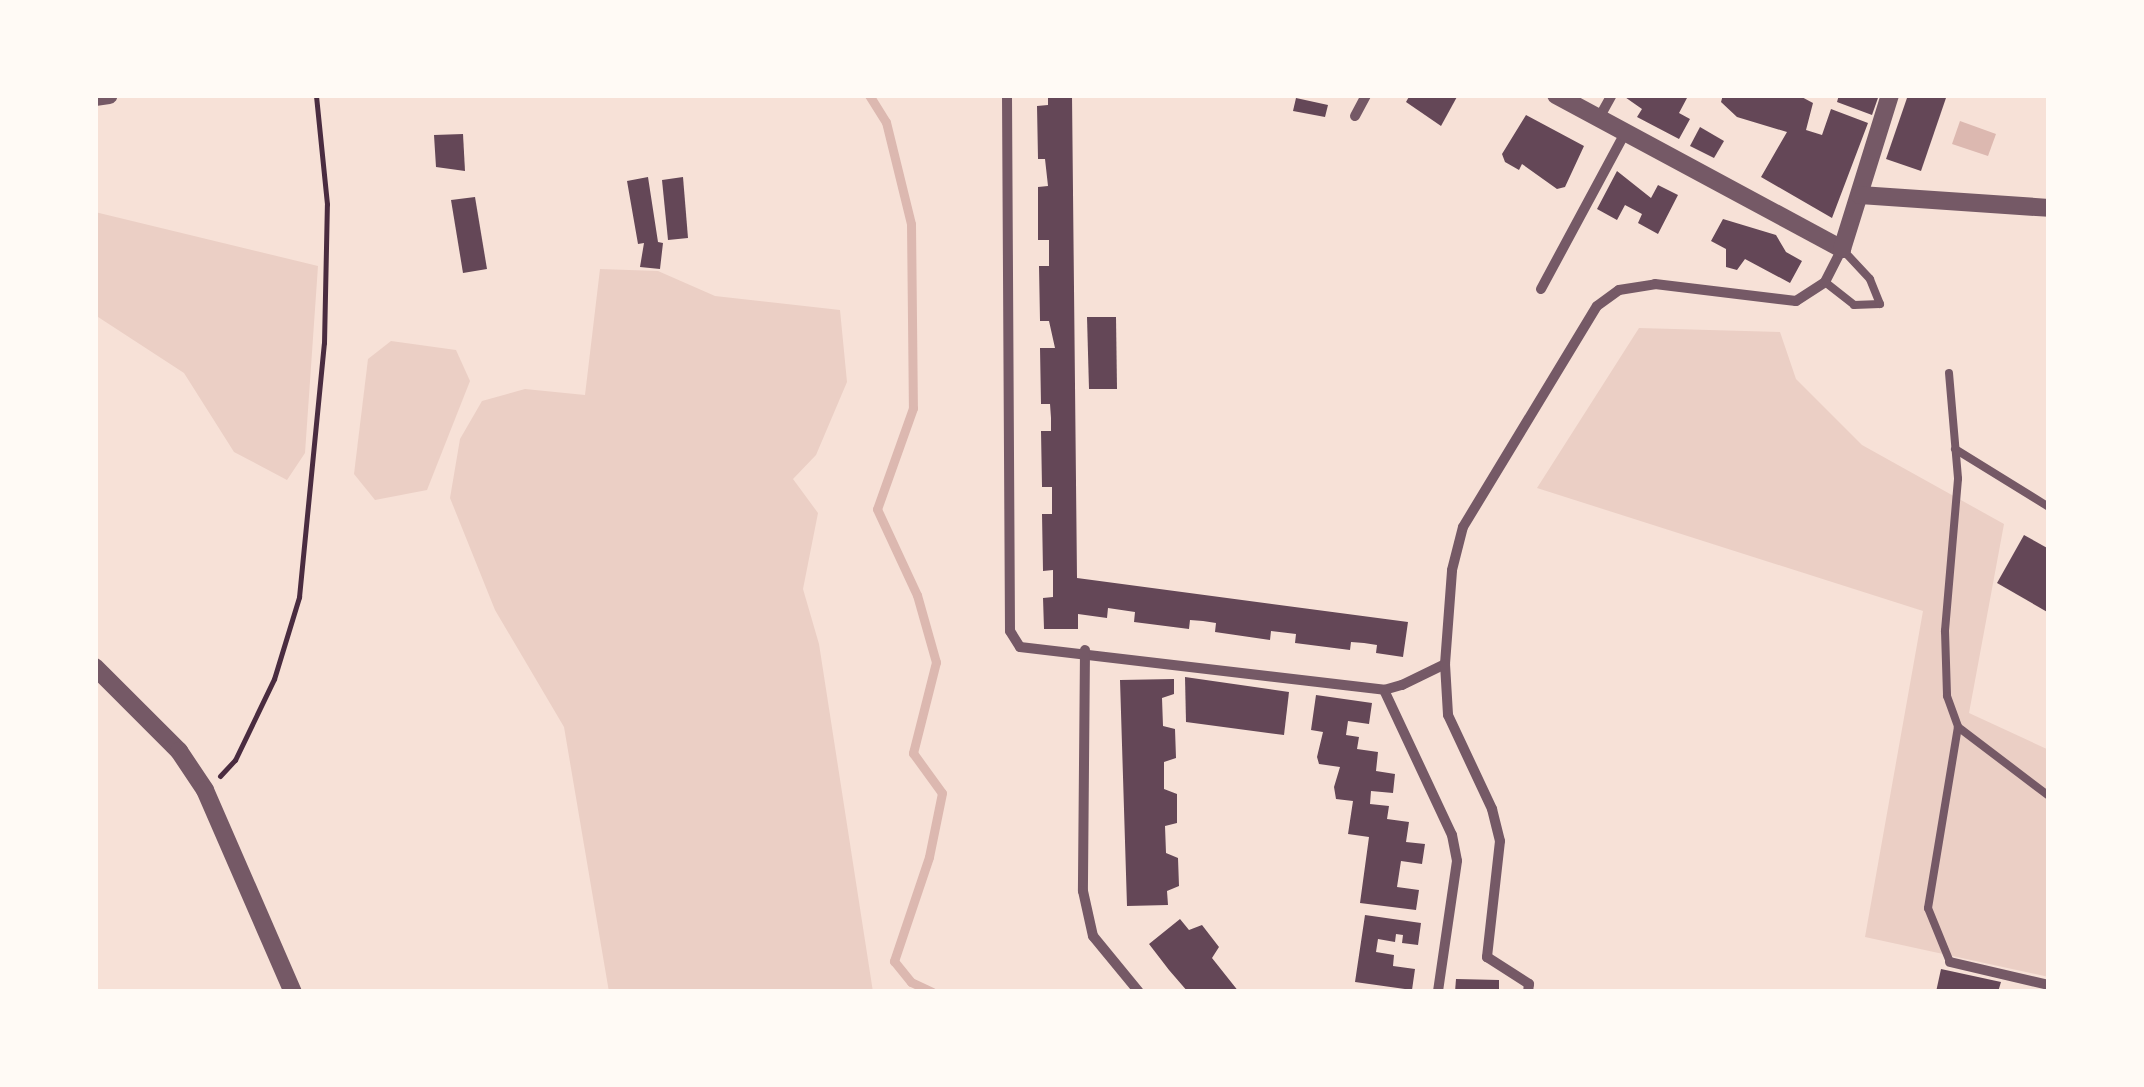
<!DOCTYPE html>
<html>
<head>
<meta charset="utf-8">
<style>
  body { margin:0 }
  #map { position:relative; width:2144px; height:1087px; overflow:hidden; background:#f7e1d7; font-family:"Roboto Condensed",sans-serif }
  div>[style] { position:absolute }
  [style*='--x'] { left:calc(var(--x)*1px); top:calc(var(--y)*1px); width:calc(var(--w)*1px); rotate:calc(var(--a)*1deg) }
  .green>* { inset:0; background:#ebcfc5 }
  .water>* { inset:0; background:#dcb8b0 }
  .stream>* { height:9px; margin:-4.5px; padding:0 4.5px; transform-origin:4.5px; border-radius:4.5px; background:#dcb8b0 }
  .building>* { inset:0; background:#644757 }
  .path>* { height:5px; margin:-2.5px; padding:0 2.5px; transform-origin:2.5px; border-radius:2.5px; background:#4a2c40 }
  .service>* { height:8px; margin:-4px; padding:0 4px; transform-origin:4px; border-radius:4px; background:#755966 }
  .minor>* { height:10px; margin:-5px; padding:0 5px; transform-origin:5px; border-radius:5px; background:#755966 }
  .tertiary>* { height:18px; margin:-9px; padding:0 9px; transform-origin:9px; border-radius:9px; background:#755966 }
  span { translate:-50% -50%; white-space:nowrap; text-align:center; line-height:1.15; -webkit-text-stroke:10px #fffaf5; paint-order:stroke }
  .frame { position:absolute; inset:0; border:98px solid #fffaf5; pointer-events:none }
</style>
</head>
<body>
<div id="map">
  <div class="green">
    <div style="clip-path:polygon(95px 212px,318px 266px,305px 453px,287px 480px,234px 452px,184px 373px,95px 315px)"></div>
    <div style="clip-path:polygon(600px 269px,658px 271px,715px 296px,840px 310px,847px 382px,816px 455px,793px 479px,818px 513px,803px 589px,819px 644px,873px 992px,609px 992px,564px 727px,495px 610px,450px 498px,460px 439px,482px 401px,525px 389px,585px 395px)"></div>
    <div style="clip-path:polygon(1639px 328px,1780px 332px,1796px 379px,1862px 445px,2004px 524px,1969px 713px,2049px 750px,2049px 977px,1865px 937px,1923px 611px,1537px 488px)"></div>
    <div style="clip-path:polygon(391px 341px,456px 350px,470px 381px,427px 490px,375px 500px,354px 474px,368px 359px)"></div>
  </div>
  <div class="water">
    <div style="clip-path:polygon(1960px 121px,1996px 134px,1988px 156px,1952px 144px)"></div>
  </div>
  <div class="stream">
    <div style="--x:869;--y:95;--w:32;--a:58"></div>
    <div style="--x:886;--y:122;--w:105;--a:76.2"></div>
    <div style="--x:911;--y:224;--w:184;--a:89.4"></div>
    <div style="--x:913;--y:408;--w:107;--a:109.6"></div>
    <div style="--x:877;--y:509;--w:95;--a:65.1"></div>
    <div style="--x:917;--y:595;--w:70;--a:74.2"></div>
    <div style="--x:936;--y:662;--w:94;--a:104.2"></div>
    <div style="--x:913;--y:753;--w:49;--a:54.1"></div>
    <div style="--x:942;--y:793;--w:65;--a:101.5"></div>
    <div style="--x:929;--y:857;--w:110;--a:108.6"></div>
    <div style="--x:894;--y:961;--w:27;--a:51"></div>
    <div style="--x:911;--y:982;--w:23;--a:25"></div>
  </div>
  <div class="building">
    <div style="clip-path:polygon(1048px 95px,1072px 95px,1077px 578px,1408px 622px,1403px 657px,1376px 653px,1377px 645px,1364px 643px,1351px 642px,1350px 650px,1295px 643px,1296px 634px,1271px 631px,1270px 640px,1215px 632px,1216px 623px,1203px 621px,1190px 620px,1189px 629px,1134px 622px,1135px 612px,1108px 608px,1107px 618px,1078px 614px,1078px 629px,1044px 629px,1043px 598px,1053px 597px,1053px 570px,1043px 571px,1042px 514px,1052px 514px,1052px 487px,1042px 487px,1041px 431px,1051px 431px,1051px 418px,1050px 404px,1041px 404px,1040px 348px,1055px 348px,1049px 321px,1040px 321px,1039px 266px,1049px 266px,1049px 240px,1038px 240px,1038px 187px,1048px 186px,1045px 159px,1038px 159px,1037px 106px,1048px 105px)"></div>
    <div style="clip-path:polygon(1410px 95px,1458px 95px,1441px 126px,1406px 102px)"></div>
    <div style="clip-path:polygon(1622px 95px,1681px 95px,1687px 98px,1679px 113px,1690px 119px,1679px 139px,1637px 117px,1642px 109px)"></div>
    <div style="clip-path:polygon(1723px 95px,1798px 95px,1813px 103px,1806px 130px,1822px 135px,1831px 109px,1868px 123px,1832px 218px,1761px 177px,1787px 132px,1737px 117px,1721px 102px)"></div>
    <div style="clip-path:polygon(1839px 95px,1879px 95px,1872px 115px,1837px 102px)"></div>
    <div style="clip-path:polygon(1908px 95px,1947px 95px,1921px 171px,1886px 159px)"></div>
    <div style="clip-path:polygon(1296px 98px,1328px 105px,1325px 117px,1293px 111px)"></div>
    <div style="clip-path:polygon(1526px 115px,1584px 146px,1565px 187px,1557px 189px,1522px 164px,1519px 170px,1505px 162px,1502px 154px)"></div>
    <div style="clip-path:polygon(1700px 127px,1724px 141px,1714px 158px,1690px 146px)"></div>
    <div style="clip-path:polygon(463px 134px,465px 171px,436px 167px,434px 135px)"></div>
    <div style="clip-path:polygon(1617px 171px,1651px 198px,1658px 185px,1678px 195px,1658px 234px,1638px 223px,1642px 214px,1625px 205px,1617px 220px,1597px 209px)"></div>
    <div style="clip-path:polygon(648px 177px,658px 242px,663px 243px,660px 269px,640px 267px,644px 243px,638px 244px,627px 181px)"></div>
    <div style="clip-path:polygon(683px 177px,688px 238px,668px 240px,662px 180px)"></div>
    <div style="clip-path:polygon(475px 197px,487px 269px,463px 273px,451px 200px)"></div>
    <div style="clip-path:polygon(1723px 219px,1776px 235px,1786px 252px,1802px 261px,1790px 283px,1745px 259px,1737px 270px,1726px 267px,1726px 249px,1711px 241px)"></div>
    <div style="clip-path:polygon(1087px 317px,1116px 317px,1117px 389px,1089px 389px)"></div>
    <div style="clip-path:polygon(2024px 535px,2049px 549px,2049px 613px,1997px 583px)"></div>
    <div style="clip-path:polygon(1185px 677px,1289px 692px,1284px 735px,1186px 722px)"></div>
    <div style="clip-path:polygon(1174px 679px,1174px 694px,1162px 698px,1163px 726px,1175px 729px,1176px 758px,1164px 762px,1164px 789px,1177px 794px,1177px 823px,1165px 826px,1166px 853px,1178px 858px,1179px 886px,1167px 891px,1168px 905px,1127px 906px,1120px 680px)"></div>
    <div style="clip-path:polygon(1316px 695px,1372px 703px,1369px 724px,1348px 721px,1346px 735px,1359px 737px,1357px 749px,1378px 752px,1376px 771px,1395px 774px,1393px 793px,1371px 791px,1370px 804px,1389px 806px,1387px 819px,1409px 822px,1406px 842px,1425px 844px,1422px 864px,1401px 861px,1397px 887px,1419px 890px,1416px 910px,1360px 903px,1369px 837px,1348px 834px,1353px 801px,1336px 799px,1334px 787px,1340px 767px,1319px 764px,1317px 757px,1323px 732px,1311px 730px)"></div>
    <div style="clip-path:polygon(1365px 915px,1421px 923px,1418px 945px,1402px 943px,1403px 935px,1396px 934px,1395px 942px,1378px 939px,1376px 952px,1394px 955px,1393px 966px,1415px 969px,1412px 990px,1355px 982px)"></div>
    <div style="clip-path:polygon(1180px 919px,1189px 930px,1202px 925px,1219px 947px,1212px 958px,1239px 992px,1188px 992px,1169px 970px,1149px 944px)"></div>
    <div style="clip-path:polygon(1941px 969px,2001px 982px,1998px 992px,1936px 992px)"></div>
    <div style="clip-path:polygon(1456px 979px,1499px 980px,1499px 992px,1455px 992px)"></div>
  </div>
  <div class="path">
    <div style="--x:220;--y:776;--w:22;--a:-47"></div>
    <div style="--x:235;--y:760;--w:90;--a:-64.3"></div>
    <div style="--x:274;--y:679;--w:86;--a:-73"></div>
    <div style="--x:299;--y:597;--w:255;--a:-84.4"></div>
    <div style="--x:324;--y:343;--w:139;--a:-88.8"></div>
    <div style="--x:327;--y:204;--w:110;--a:-95.8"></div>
  </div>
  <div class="service">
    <div style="--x:1825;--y:282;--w:37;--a:38"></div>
    <div style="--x:1854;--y:305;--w:26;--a:-2"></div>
    <div style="--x:1880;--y:304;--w:27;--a:-112"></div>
    <div style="--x:1870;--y:279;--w:40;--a:-133"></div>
    <div style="--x:1949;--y:373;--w:106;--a:85.1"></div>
    <div style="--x:1958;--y:479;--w:153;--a:94.9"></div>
    <div style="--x:1945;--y:631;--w:65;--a:88.2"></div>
    <div style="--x:1947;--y:696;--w:33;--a:70"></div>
    <div style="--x:1958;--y:727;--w:114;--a:37.2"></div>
    <div style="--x:1955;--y:449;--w:110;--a:31.7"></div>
    <div style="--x:1950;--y:962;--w:58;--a:-112.2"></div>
    <div style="--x:1928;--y:908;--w:183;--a:-80.6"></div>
  </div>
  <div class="minor">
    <div style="--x:1007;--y:95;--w:536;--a:89.68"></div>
    <div style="--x:1010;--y:631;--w:19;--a:58"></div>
    <div style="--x:1020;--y:647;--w:367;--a:6.7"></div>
    <div style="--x:1384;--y:690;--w:19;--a:-16"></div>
    <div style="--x:1402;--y:685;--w:48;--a:-26"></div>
    <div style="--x:1445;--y:664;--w:94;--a:-85.7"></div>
    <div style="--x:1452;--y:570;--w:44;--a:-75.7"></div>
    <div style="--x:1463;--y:527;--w:258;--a:-58.8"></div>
    <div style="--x:1597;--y:306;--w:27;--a:-36"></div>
    <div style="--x:1619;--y:290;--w:36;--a:-9"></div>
    <div style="--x:1655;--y:284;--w:142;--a:6.9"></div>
    <div style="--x:1796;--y:301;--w:35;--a:-33"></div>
    <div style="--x:1825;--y:282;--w:37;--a:-63"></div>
    <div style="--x:1355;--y:116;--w:24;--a:-62"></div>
    <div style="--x:1599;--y:118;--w:26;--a:-61"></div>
    <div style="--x:1541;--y:289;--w:177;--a:-61.7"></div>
    <div style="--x:1085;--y:650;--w:241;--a:90.5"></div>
    <div style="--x:1083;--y:891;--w:46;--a:77.5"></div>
    <div style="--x:1093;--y:936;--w:72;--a:50.6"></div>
    <div style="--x:1445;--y:664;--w:51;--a:86.6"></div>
    <div style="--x:1448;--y:715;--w:104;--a:64.9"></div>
    <div style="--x:1492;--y:809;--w:33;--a:76"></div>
    <div style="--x:1500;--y:841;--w:117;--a:96.4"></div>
    <div style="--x:1487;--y:957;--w:50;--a:32.7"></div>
    <div style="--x:1529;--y:984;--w:8;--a:97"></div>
    <div style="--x:1384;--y:690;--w:160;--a:64.9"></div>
    <div style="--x:1452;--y:835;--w:26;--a:79"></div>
    <div style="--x:1457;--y:861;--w:132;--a:98.3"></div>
    <div style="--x:1950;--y:962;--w:102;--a:13.1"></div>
  </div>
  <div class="tertiary">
    <div style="--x:1556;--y:95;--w:325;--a:28.3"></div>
    <div style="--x:1842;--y:249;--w:161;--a:-72.7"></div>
    <div style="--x:95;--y:97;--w:14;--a:-8"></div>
    <div style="--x:1860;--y:195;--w:189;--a:3.9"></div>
    <div style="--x:95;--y:667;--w:119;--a:45"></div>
    <div style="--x:179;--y:751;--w:47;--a:56.3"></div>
    <div style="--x:205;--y:790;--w:220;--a:66.5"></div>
  </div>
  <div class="frame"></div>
</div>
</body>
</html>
